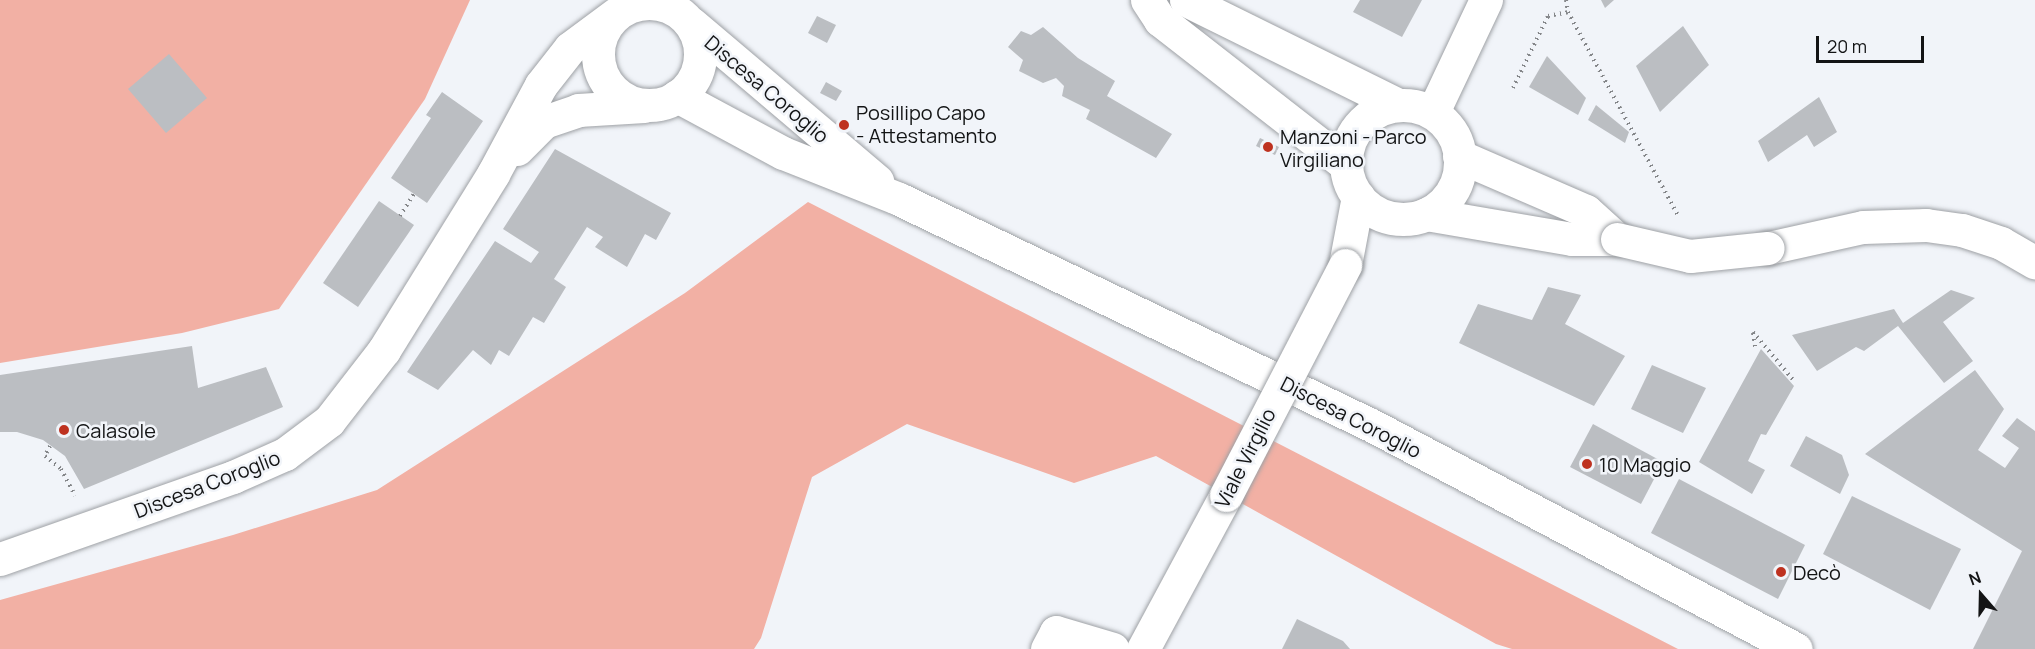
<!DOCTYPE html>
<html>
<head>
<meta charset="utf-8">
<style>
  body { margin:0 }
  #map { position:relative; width:2035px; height:649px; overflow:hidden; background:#f1f4f9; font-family:Manrope,sans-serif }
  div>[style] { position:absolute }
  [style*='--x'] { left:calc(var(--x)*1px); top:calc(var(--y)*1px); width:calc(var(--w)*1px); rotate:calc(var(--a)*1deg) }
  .green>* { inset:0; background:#f2b0a4 }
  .building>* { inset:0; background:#bbbec2 }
  .path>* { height:4px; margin-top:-2px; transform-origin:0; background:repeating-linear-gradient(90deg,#848689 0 1.5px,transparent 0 6px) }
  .roads { filter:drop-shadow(0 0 2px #9ea1a5) drop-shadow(0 0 2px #9ea1a5) }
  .minor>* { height:33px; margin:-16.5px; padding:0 16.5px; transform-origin:16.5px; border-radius:16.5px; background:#fff }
  .minor>.ring { margin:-16.5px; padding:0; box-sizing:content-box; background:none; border:33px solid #fff; border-radius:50% }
  .bridges { filter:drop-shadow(0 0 2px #9ea1a5) drop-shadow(0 0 2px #9ea1a5) }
  .minor-bridge>* { height:33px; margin:-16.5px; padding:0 16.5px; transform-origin:16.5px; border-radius:16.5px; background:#fff }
  .dots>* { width:16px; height:16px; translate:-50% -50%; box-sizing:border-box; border:3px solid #f1f4f9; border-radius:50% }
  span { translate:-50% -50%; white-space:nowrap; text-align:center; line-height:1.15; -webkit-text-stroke:5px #f1f4f9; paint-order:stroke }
  .street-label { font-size:20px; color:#131415 }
  .poi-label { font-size:20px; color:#131415 }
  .left { translate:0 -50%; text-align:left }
  .north { position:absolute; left:1951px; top:565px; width:60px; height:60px; -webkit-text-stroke:4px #f1f4f9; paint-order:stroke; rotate:340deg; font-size:16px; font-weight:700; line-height:24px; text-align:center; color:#131415 }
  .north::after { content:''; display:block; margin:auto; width:21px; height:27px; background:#131415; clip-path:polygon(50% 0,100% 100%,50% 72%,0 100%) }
  .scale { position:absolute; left:1816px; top:36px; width:108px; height:27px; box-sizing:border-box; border:3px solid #131415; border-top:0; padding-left:8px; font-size:18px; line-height:21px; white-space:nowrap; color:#131415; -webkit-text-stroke:4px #f1f4f9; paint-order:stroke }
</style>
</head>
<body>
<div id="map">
  <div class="green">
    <div style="clip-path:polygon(0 0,470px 0,425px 99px,279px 309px,182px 333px,0 363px)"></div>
    <div style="clip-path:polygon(808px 202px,1678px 649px,1512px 649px,1496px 644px,1156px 456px,1074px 483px,907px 424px,812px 477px,761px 638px,754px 649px,0 649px,0 600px,233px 535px,377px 490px,685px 293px)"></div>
  </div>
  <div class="building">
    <div style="clip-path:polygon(1360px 0,1422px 0,1402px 37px,1353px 12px)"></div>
    <div style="clip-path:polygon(1601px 0,1614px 0,1605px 8px)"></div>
    <div style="clip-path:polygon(817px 16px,836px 25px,827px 43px,808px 33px)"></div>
    <div style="clip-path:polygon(1683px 26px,1709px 65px,1660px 112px,1636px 66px)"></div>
    <div style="clip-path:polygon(1043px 27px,1078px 58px,1115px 81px,1107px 96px,1172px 134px,1156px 158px,1086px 119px,1090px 110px,1062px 96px,1064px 86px,1056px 78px,1043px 83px,1019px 71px,1023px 60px,1008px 47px,1021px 31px,1031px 35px)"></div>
    <div style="clip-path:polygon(169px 54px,207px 98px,166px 133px,128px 89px)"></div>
    <div style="clip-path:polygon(1547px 56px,1586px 98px,1578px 115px,1529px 87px)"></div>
    <div style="clip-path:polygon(826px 82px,842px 91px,836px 101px,820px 93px)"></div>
    <div style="clip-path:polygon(442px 92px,483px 121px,427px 203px,391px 178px,431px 118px,426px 115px)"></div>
    <div style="clip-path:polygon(1819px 97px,1837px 132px,1814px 147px,1807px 135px,1768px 162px,1758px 141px)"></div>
    <div style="clip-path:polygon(1596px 105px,1629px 132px,1625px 143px,1588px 120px)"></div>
    <div style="clip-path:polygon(1260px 138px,1279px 147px,1275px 155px,1256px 146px)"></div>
    <div style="clip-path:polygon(555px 149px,671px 213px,656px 240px,645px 234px,627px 267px,595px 247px,603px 237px,587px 227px,554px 279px,566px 287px,544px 323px,533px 317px,509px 356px,499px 350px,491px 365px,473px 350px,438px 390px,407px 372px,495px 241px,531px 263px,539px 252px,503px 229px)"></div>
    <div style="clip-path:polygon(379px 201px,414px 225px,358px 307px,323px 283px)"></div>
    <div style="clip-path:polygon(1548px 287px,1581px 295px,1565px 324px,1625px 356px,1594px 406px,1459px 343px,1478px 304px,1532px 320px)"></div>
    <div style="clip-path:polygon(1951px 290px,1975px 298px,1943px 322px,1973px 361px,1944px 383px,1898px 326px,1864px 351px,1856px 347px,1817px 371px,1792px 335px,1894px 309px,1903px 323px)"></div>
    <div style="clip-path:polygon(192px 346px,198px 388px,266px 367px,283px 407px,84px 489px,65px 456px,43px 440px,17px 432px,0 432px,0 375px)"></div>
    <div style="clip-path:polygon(1761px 349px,1794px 386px,1766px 435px,1761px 434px,1748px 461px,1765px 470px,1752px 494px,1699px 462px)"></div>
    <div style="clip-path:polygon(1652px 365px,1706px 388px,1683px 433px,1631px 409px)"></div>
    <div style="clip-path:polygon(1975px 370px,2004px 409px,1978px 450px,2005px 468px,2019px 448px,2002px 436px,2017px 418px,2035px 431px,2035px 649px,1973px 649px,2022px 551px,1865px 454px)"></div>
    <div style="clip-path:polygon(1593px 424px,1663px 462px,1641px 504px,1570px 467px)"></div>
    <div style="clip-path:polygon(1806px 436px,1842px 455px,1849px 475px,1840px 494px,1790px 466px)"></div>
    <div style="clip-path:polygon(1679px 479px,1805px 545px,1778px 599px,1651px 533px)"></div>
    <div style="clip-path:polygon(1852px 496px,1961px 549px,1930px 610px,1823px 554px)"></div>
    <div style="clip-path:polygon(1297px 619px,1343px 641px,1350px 649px,1282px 649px)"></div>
  </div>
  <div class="path">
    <div style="--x:1566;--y:0;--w:12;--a:81"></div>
    <div style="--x:1568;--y:12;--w:233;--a:61.6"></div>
    <div style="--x:1513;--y:88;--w:80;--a:-64.1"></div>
    <div style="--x:1548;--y:16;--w:20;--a:-11"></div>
    <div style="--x:400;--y:216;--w:26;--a:-58"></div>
    <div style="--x:1753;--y:332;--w:65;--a:50"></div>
    <div style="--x:1753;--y:333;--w:18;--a:81"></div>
    <div style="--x:50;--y:446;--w:11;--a:117"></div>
    <div style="--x:45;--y:456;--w:21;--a:39"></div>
    <div style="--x:61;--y:469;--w:30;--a:62"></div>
  </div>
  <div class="roads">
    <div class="minor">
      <div style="--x:1147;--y:0;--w:24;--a:57"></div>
      <div style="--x:1160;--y:20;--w:236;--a:37.9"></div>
      <div style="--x:1186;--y:0;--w:237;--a:26.3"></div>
      <div class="ring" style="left:598px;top:3px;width:69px;height:69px"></div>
      <div style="--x:692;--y:24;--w:243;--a:40.3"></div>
      <div style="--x:677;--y:96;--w:120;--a:28.3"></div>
      <div style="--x:783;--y:153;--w:125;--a:21.6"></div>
      <div style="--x:899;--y:199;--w:523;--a:25.59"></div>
      <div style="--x:1371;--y:425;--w:480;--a:27.8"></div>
      <div class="ring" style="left:1346px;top:105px;width:81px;height:81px"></div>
      <div style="--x:1433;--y:112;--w:124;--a:-64.7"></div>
      <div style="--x:517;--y:149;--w:38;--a:-45"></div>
      <div style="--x:544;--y:122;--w:36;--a:-19"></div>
      <div style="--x:578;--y:110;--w:66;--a:-3.5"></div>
      <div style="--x:1459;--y:156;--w:138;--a:23.4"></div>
      <div style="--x:1586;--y:211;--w:42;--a:42.1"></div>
      <div style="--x:1426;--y:214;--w:148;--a:9.7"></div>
      <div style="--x:1572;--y:239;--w:45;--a:0"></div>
      <div style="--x:1768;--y:248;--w:97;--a:-12.5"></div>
      <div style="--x:1863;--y:227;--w:63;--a:-1.8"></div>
      <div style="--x:1926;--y:225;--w:36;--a:8"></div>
      <div style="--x:1962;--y:230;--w:41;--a:18.4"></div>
      <div style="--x:2001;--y:243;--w:39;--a:30"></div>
      <div style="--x:1345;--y:265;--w:70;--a:-79.3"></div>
      <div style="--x:0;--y:559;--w:247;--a:-19.4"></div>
      <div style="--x:233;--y:477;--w:57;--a:-23.9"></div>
      <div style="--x:285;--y:454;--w:55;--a:-36.9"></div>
      <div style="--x:329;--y:421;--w:90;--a:-52.2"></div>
      <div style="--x:384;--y:350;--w:207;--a:-58.2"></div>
      <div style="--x:493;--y:174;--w:101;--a:-61.7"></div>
      <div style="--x:541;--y:85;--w:47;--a:-51.9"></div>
      <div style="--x:570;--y:48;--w:57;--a:-36.5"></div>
      <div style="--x:1047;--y:649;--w:19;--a:-62"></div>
      <div style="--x:1056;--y:632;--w:59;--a:16.6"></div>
      <div style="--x:1143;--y:649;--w:175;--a:-61.7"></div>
    </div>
  </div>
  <div class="bridges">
    <div class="minor-bridge">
      <div style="--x:1617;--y:239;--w:75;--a:13.1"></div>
      <div style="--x:1690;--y:256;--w:78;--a:-5.9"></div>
      <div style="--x:1226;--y:495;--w:259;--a:-62.6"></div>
    </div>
  </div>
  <div class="dots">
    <div style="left:844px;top:125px;background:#be3220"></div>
    <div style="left:1268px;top:147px;background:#be3220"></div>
    <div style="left:64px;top:430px;background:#be3220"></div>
    <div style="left:1587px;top:464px;background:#be3220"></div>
    <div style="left:1781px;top:572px;background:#be3220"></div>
  </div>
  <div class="street-label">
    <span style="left:767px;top:89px;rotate:40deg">Discesa Coroglio</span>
    <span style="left:1351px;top:417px;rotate:27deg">Discesa Coroglio</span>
    <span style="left:1245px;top:458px;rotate:-63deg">Viale Virgilio</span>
    <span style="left:207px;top:484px;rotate:-21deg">Discesa Coroglio</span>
  </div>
  <div class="poi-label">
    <span class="left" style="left:856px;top:124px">Posillipo Capo<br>- Attestamento</span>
    <span class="left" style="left:1280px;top:148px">Manzoni - Parco<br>Virgiliano</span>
    <span class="left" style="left:76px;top:430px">Calasole</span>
    <span class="left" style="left:1599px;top:464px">10 Maggio</span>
    <span class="left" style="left:1793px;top:572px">Decò</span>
  </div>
  <div class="north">N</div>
  <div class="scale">20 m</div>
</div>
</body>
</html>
